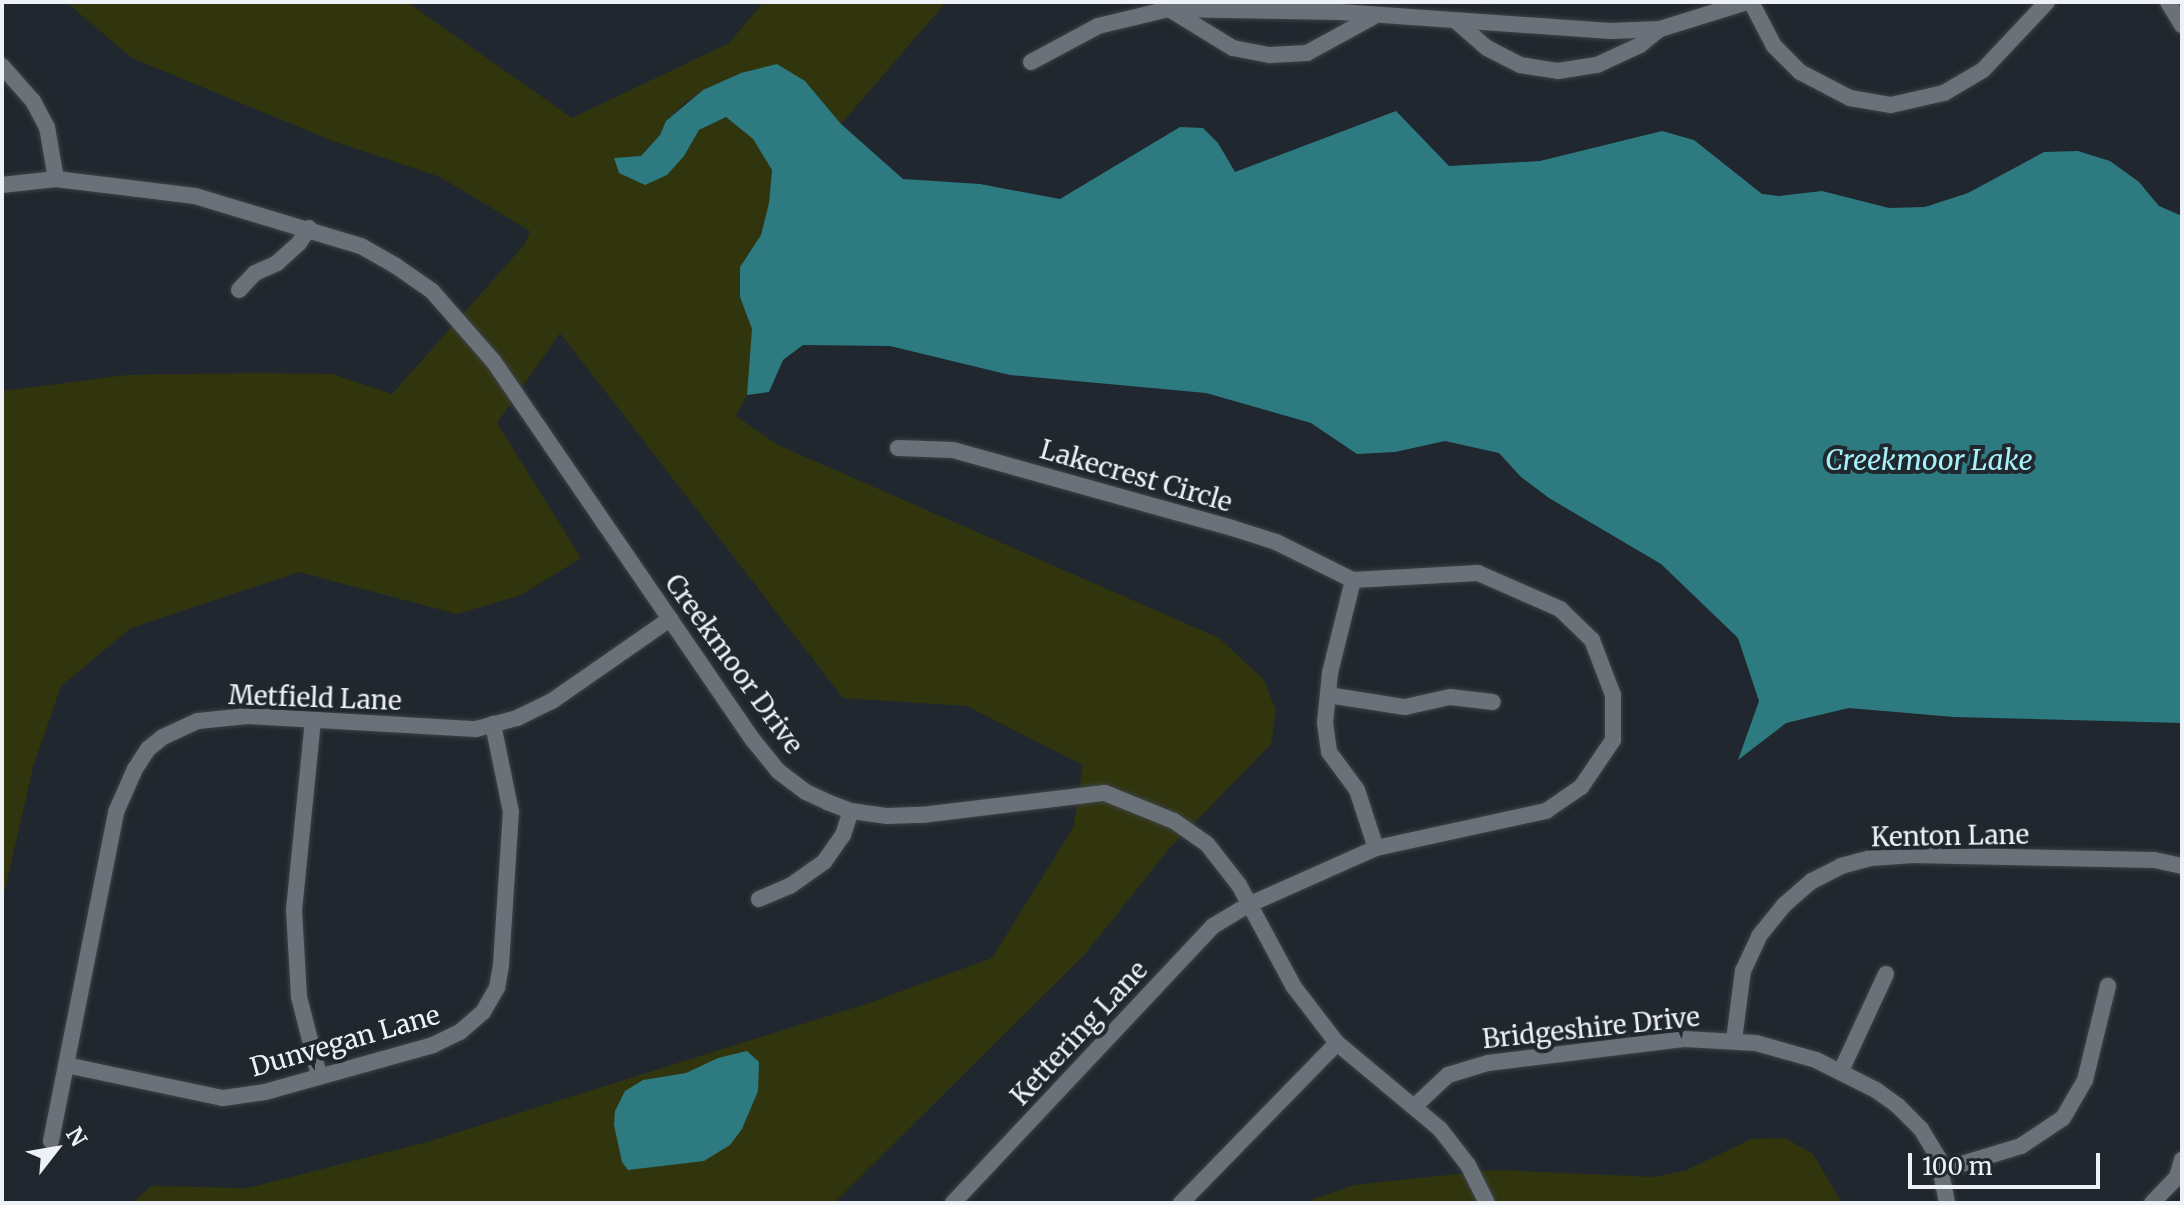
<!DOCTYPE html>
<html>
<head>
<meta charset="utf-8">
<style>
  body { margin:0 }
  #map { position:relative; width:2184px; height:1205px; overflow:hidden; background:#21272e; font-family:Merriweather,serif }
  div>[style] { position:absolute }
  [style*='--x'] { left:calc(var(--x)*1px); top:calc(var(--y)*1px); width:calc(var(--w)*1px); rotate:calc(var(--a)*1deg) }
  .green>* { inset:0; background:#31350d }
  .water>* { inset:0; background:#2d7a81 }
  .roads { filter:drop-shadow(0 0 2px #3d4248) drop-shadow(0 0 2px #3d4248) }
  .minor>* { height:16px; margin:-8px; padding:0 8px; transform-origin:8px; border-radius:8px; background:#6a7179 }
  span { translate:-50% -50%; white-space:nowrap; text-align:center; line-height:1.15; -webkit-text-stroke:8px #21272e; paint-order:stroke }
  .street-label { font-size:26px; color:#eef2f7 }
  .water-label { font-size:28px; color:#a7f2f9; font-style:italic }
  .frame { position:absolute; inset:0; border:4px solid #eef2f7; pointer-events:none }
  .north { position:absolute; left:16px; top:1109px; width:80px; height:80px; -webkit-text-stroke:6px #21272e; paint-order:stroke; rotate:59deg; font-size:22px; font-weight:700; line-height:32px; text-align:center; color:#eef2f7 }
  .north::after { content:''; display:block; margin:auto; width:28px; height:36px; background:#eef2f7; clip-path:polygon(50% 0,100% 100%,50% 72%,0 100%) }
  .scale { position:absolute; left:1908px; top:1153px; width:192px; height:36px; box-sizing:border-box; border:4px solid #eef2f7; border-top:0; padding-left:10px; font-size:24px; line-height:28px; white-space:nowrap; color:#eef2f7; -webkit-text-stroke:6px #21272e; paint-order:stroke }
</style>
</head>
<body>
<div id="map">
  <div class="green">
    <div style="clip-path:polygon(66px 2px,407px 2px,572px 118px,729px 43px,764px 2px,946px 2px,841px 124px,805px 81px,741px 73px,703px 90px,684px 104px,666px 121px,660px 135px,641px 156px,684px 156px,699px 130px,726px 117px,753px 139px,772px 170px,769px 203px,761px 235px,740px 267px,740px 297px,752px 329px,752px 366px,747px 395px,736px 416px,778px 445px,1219px 638px,1264px 680px,1276px 711px,1271px 744px,1168px 850px,1086px 953px,834px 1203px,133px 1203px,151px 1186px,248px 1188px,427px 1142px,869px 1003px,992px 958px,1073px 828px,1083px 765px,967px 706px,843px 698px,560px 333px,497px 423px,581px 558px,521px 595px,457px 614px,299px 572px,131px 628px,61px 686px,33px 767px,2px 903px,2px 391px,127px 375px,255px 373px,332px 374px,392px 394px,525px 244px,530px 231px,440px 177px,333px 141px,132px 58px)"></div>
    <div style="clip-path:polygon(1785px 1138px,1813px 1154px,1842px 1203px,1303px 1203px,1354px 1185px,1495px 1170px,1655px 1177px,1687px 1170px,1751px 1139px)"></div>
  </div>
  <div class="water">
    <div style="clip-path:polygon(777px 64px,805px 81px,841px 124px,903px 179px,980px 184px,1060px 199px,1180px 127px,1203px 128px,1218px 143px,1235px 172px,1396px 111px,1449px 166px,1540px 161px,1662px 131px,1694px 140px,1762px 194px,1779px 196px,1822px 191px,1889px 208px,1925px 207px,1968px 193px,2044px 152px,2078px 151px,2110px 161px,2139px 182px,2159px 206px,2182px 216px,2182px 723px,1954px 717px,1849px 708px,1786px 723px,1738px 760px,1759px 701px,1738px 638px,1661px 564px,1549px 498px,1521px 477px,1499px 453px,1445px 441px,1395px 452px,1357px 454px,1311px 423px,1206px 393px,1010px 375px,890px 346px,803px 345px,783px 360px,769px 392px,747px 395px,752px 329px,740px 297px,740px 267px,761px 235px,769px 203px,772px 170px,753px 139px,726px 117px,699px 130px,684px 156px,667px 175px,645px 185px,619px 173px,614px 158px,641px 156px,660px 135px,666px 121px,703px 90px,741px 73px)"></div>
    <div style="clip-path:polygon(747px 1051px,759px 1062px,758px 1091px,742px 1129px,730px 1145px,704px 1161px,628px 1170px,622px 1162px,614px 1125px,615px 1111px,625px 1091px,643px 1080px,686px 1073px,718px 1058px)"></div>
  </div>
  <div class="roads">
    <div class="minor">
      <div style="--x:1751;--y:2;--w:50;--a:62.4"></div>
      <div style="--x:1774;--y:46;--w:37;--a:45"></div>
      <div style="--x:1800;--y:72;--w:56;--a:27.5"></div>
      <div style="--x:1850;--y:98;--w:42;--a:9.7"></div>
      <div style="--x:1891;--y:105;--w:54;--a:-12.8"></div>
      <div style="--x:1944;--y:93;--w:45;--a:-30.5"></div>
      <div style="--x:1983;--y:70;--w:93;--a:-46.7"></div>
      <div style="--x:2168;--y:2;--w:27;--a:59"></div>
      <div style="--x:1169;--y:9;--w:75;--a:31.4"></div>
      <div style="--x:1233;--y:48;--w:38;--a:11"></div>
      <div style="--x:1270;--y:55;--w:37;--a:-3"></div>
      <div style="--x:1307;--y:53;--w:75;--a:-28.6"></div>
      <div style="--x:1456;--y:21;--w:41;--a:41.1"></div>
      <div style="--x:1487;--y:48;--w:37;--a:27"></div>
      <div style="--x:1520;--y:65;--w:38;--a:9"></div>
      <div style="--x:1558;--y:71;--w:39;--a:-9"></div>
      <div style="--x:1597;--y:65;--w:47;--a:-24.9"></div>
      <div style="--x:1640;--y:45;--w:26;--a:-39"></div>
      <div style="--x:1031;--y:62;--w:76;--a:-28.2"></div>
      <div style="--x:1098;--y:26;--w:73;--a:-13.5"></div>
      <div style="--x:1169;--y:9;--w:171;--a:1"></div>
      <div style="--x:1340;--y:12;--w:271;--a:4"></div>
      <div style="--x:1610;--y:31;--w:50;--a:-2.3"></div>
      <div style="--x:1660;--y:29;--w:91;--a:-17.2"></div>
      <div style="--x:2;--y:66;--w:47;--a:48.5"></div>
      <div style="--x:33;--y:101;--w:30;--a:62"></div>
      <div style="--x:47;--y:127;--w:53;--a:80.2"></div>
      <div style="--x:2;--y:185;--w:54;--a:-6.3"></div>
      <div style="--x:56;--y:179;--w:140;--a:7"></div>
      <div style="--x:195;--y:196;--w:173;--a:16.8"></div>
      <div style="--x:361;--y:246;--w:40;--a:29.7"></div>
      <div style="--x:396;--y:266;--w:44;--a:34.8"></div>
      <div style="--x:432;--y:291;--w:94;--a:48.9"></div>
      <div style="--x:494;--y:362;--w:458;--a:55.6"></div>
      <div style="--x:753;--y:740;--w:40;--a:51"></div>
      <div style="--x:778;--y:771;--w:35;--a:37"></div>
      <div style="--x:806;--y:792;--w:23;--a:25"></div>
      <div style="--x:827;--y:802;--w:26;--a:21"></div>
      <div style="--x:851;--y:811;--w:35;--a:8"></div>
      <div style="--x:886;--y:816;--w:36;--a:-2"></div>
      <div style="--x:922;--y:815;--w:184;--a:-6.9"></div>
      <div style="--x:1105;--y:793;--w:74;--a:22.1"></div>
      <div style="--x:1174;--y:821;--w:40;--a:34.9"></div>
      <div style="--x:1207;--y:844;--w:52;--a:52"></div>
      <div style="--x:1239;--y:885;--w:116;--a:61.7"></div>
      <div style="--x:1294;--y:987;--w:71;--a:52.5"></div>
      <div style="--x:1337;--y:1043;--w:134;--a:39.9"></div>
      <div style="--x:1440;--y:1129;--w:46;--a:52.1"></div>
      <div style="--x:1468;--y:1165;--w:42;--a:63.4"></div>
      <div style="--x:239;--y:290;--w:23;--a:-47"></div>
      <div style="--x:255;--y:273;--w:24;--a:-24"></div>
      <div style="--x:277;--y:263;--w:30;--a:-42"></div>
      <div style="--x:299;--y:243;--w:18;--a:-56"></div>
      <div style="--x:898;--y:448;--w:55;--a:2.1"></div>
      <div style="--x:953;--y:450;--w:290;--a:15.6"></div>
      <div style="--x:1232;--y:528;--w:46;--a:17.7"></div>
      <div style="--x:1276;--y:542;--w:86;--a:26.3"></div>
      <div style="--x:1353;--y:580;--w:125;--a:-3.2"></div>
      <div style="--x:1478;--y:573;--w:90;--a:23.7"></div>
      <div style="--x:1560;--y:609;--w:45;--a:44.1"></div>
      <div style="--x:1592;--y:640;--w:59;--a:69.1"></div>
      <div style="--x:1613;--y:695;--w:45;--a:90"></div>
      <div style="--x:1613;--y:740;--w:57;--a:124.2"></div>
      <div style="--x:1581;--y:787;--w:42;--a:145.6"></div>
      <div style="--x:1546;--y:811;--w:174;--a:167.7"></div>
      <div style="--x:1376;--y:848;--w:140;--a:156"></div>
      <div style="--x:1248;--y:905;--w:41;--a:149"></div>
      <div style="--x:1213;--y:926;--w:380;--a:133.2"></div>
      <div style="--x:1353;--y:580;--w:96;--a:103.9"></div>
      <div style="--x:1330;--y:673;--w:50;--a:95.7"></div>
      <div style="--x:1325;--y:723;--w:29;--a:82"></div>
      <div style="--x:1329;--y:752;--w:47;--a:53.6"></div>
      <div style="--x:1357;--y:790;--w:61;--a:71.9"></div>
      <div style="--x:1328;--y:695;--w:78;--a:8.9"></div>
      <div style="--x:1405;--y:707;--w:46;--a:-12.5"></div>
      <div style="--x:1450;--y:697;--w:43;--a:6.6"></div>
      <div style="--x:313;--y:720;--w:191;--a:95.7"></div>
      <div style="--x:294;--y:910;--w:87;--a:86.7"></div>
      <div style="--x:299;--y:997;--w:81;--a:75.6"></div>
      <div style="--x:759;--y:899;--w:34;--a:-23"></div>
      <div style="--x:790;--y:886;--w:42;--a:-35.2"></div>
      <div style="--x:824;--y:862;--w:33;--a:-55"></div>
      <div style="--x:843;--y:835;--w:25;--a:-72"></div>
      <div style="--x:1734;--y:1040;--w:70;--a:-82.6"></div>
      <div style="--x:1743;--y:971;--w:38;--a:-65"></div>
      <div style="--x:1759;--y:936;--w:40;--a:-51"></div>
      <div style="--x:1784;--y:905;--w:37;--a:-41"></div>
      <div style="--x:1812;--y:881;--w:33;--a:-27"></div>
      <div style="--x:1841;--y:866;--w:31;--a:-15"></div>
      <div style="--x:1871;--y:858;--w:39;--a:-4"></div>
      <div style="--x:1910;--y:855;--w:244;--a:1.2"></div>
      <div style="--x:2154;--y:860;--w:29;--a:12"></div>
      <div style="--x:66;--y:1065;--w:160;--a:11.9"></div>
      <div style="--x:223;--y:1098;--w:42;--a:-8.1"></div>
      <div style="--x:265;--y:1092;--w:174;--a:-15.6"></div>
      <div style="--x:433;--y:1045;--w:30;--a:-26"></div>
      <div style="--x:460;--y:1032;--w:30;--a:-41"></div>
      <div style="--x:483;--y:1012;--w:28;--a:-60"></div>
      <div style="--x:497;--y:988;--w:23;--a:-80"></div>
      <div style="--x:501;--y:965;--w:153;--a:-86.3"></div>
      <div style="--x:511;--y:812;--w:90;--a:-101.6"></div>
      <div style="--x:1841;--y:1071;--w:107;--a:-65.1"></div>
      <div style="--x:1416;--y:1105;--w:44;--a:-43.2"></div>
      <div style="--x:1448;--y:1075;--w:42;--a:-16.7"></div>
      <div style="--x:1488;--y:1063;--w:197;--a:-7"></div>
      <div style="--x:1684;--y:1039;--w:72;--a:3.2"></div>
      <div style="--x:1756;--y:1043;--w:62;--a:15.8"></div>
      <div style="--x:1816;--y:1060;--w:67;--a:26.6"></div>
      <div style="--x:1876;--y:1090;--w:27;--a:36"></div>
      <div style="--x:1898;--y:1106;--w:33;--a:45"></div>
      <div style="--x:1921;--y:1129;--w:33;--a:59"></div>
      <div style="--x:1938;--y:1157;--w:47;--a:78.9"></div>
      <div style="--x:51;--y:1141;--w:335;--a:-78.8"></div>
      <div style="--x:116;--y:812;--w:47;--a:-66.2"></div>
      <div style="--x:135;--y:769;--w:24;--a:-57"></div>
      <div style="--x:148;--y:749;--w:19;--a:-39"></div>
      <div style="--x:163;--y:737;--w:38;--a:-25"></div>
      <div style="--x:198;--y:721;--w:50;--a:-5.7"></div>
      <div style="--x:248;--y:716;--w:228;--a:3.3"></div>
      <div style="--x:476;--y:729;--w:42;--a:-15"></div>
      <div style="--x:517;--y:718;--w:39;--a:-26"></div>
      <div style="--x:552;--y:701;--w:144;--a:-34.8"></div>
      <div style="--x:1942;--y:1170;--w:83;--a:-16.9"></div>
      <div style="--x:2021;--y:1146;--w:50;--a:-33.7"></div>
      <div style="--x:2063;--y:1118;--w:44;--a:-59.9"></div>
      <div style="--x:2085;--y:1080;--w:97;--a:-76.3"></div>
      <div style="--x:1181;--y:1203;--w:223;--a:-45.7"></div>
      <div style="--x:2152;--y:1203;--w:36;--a:-46"></div>
      <div style="--x:2177;--y:1177;--w:18;--a:-74"></div>
    </div>
  </div>
  <div class="street-label">
    <span style="left:1136px;top:476px;rotate:16deg">Lakecrest Circle</span>
    <span style="left:734px;top:664px;rotate:54deg">Creekmoor Drive</span>
    <span style="left:315px;top:698px;rotate:2deg">Metfield Lane</span>
    <span style="left:1950px;top:836px;rotate:-1deg">Kenton Lane</span>
    <span style="left:1591px;top:1028px;rotate:-6deg">Bridgeshire Drive</span>
    <span style="left:1079px;top:1033px;rotate:-47deg">Kettering Lane</span>
    <span style="left:345px;top:1041px;rotate:-16deg">Dunvegan Lane</span>
  </div>
  <div class="water-label">
    <span style="left:1929px;top:460px">Creekmoor Lake</span>
  </div>
  <div class="frame"></div>
  <div class="north">N</div>
  <div class="scale">100 m</div>
</div>
</body>
</html>
